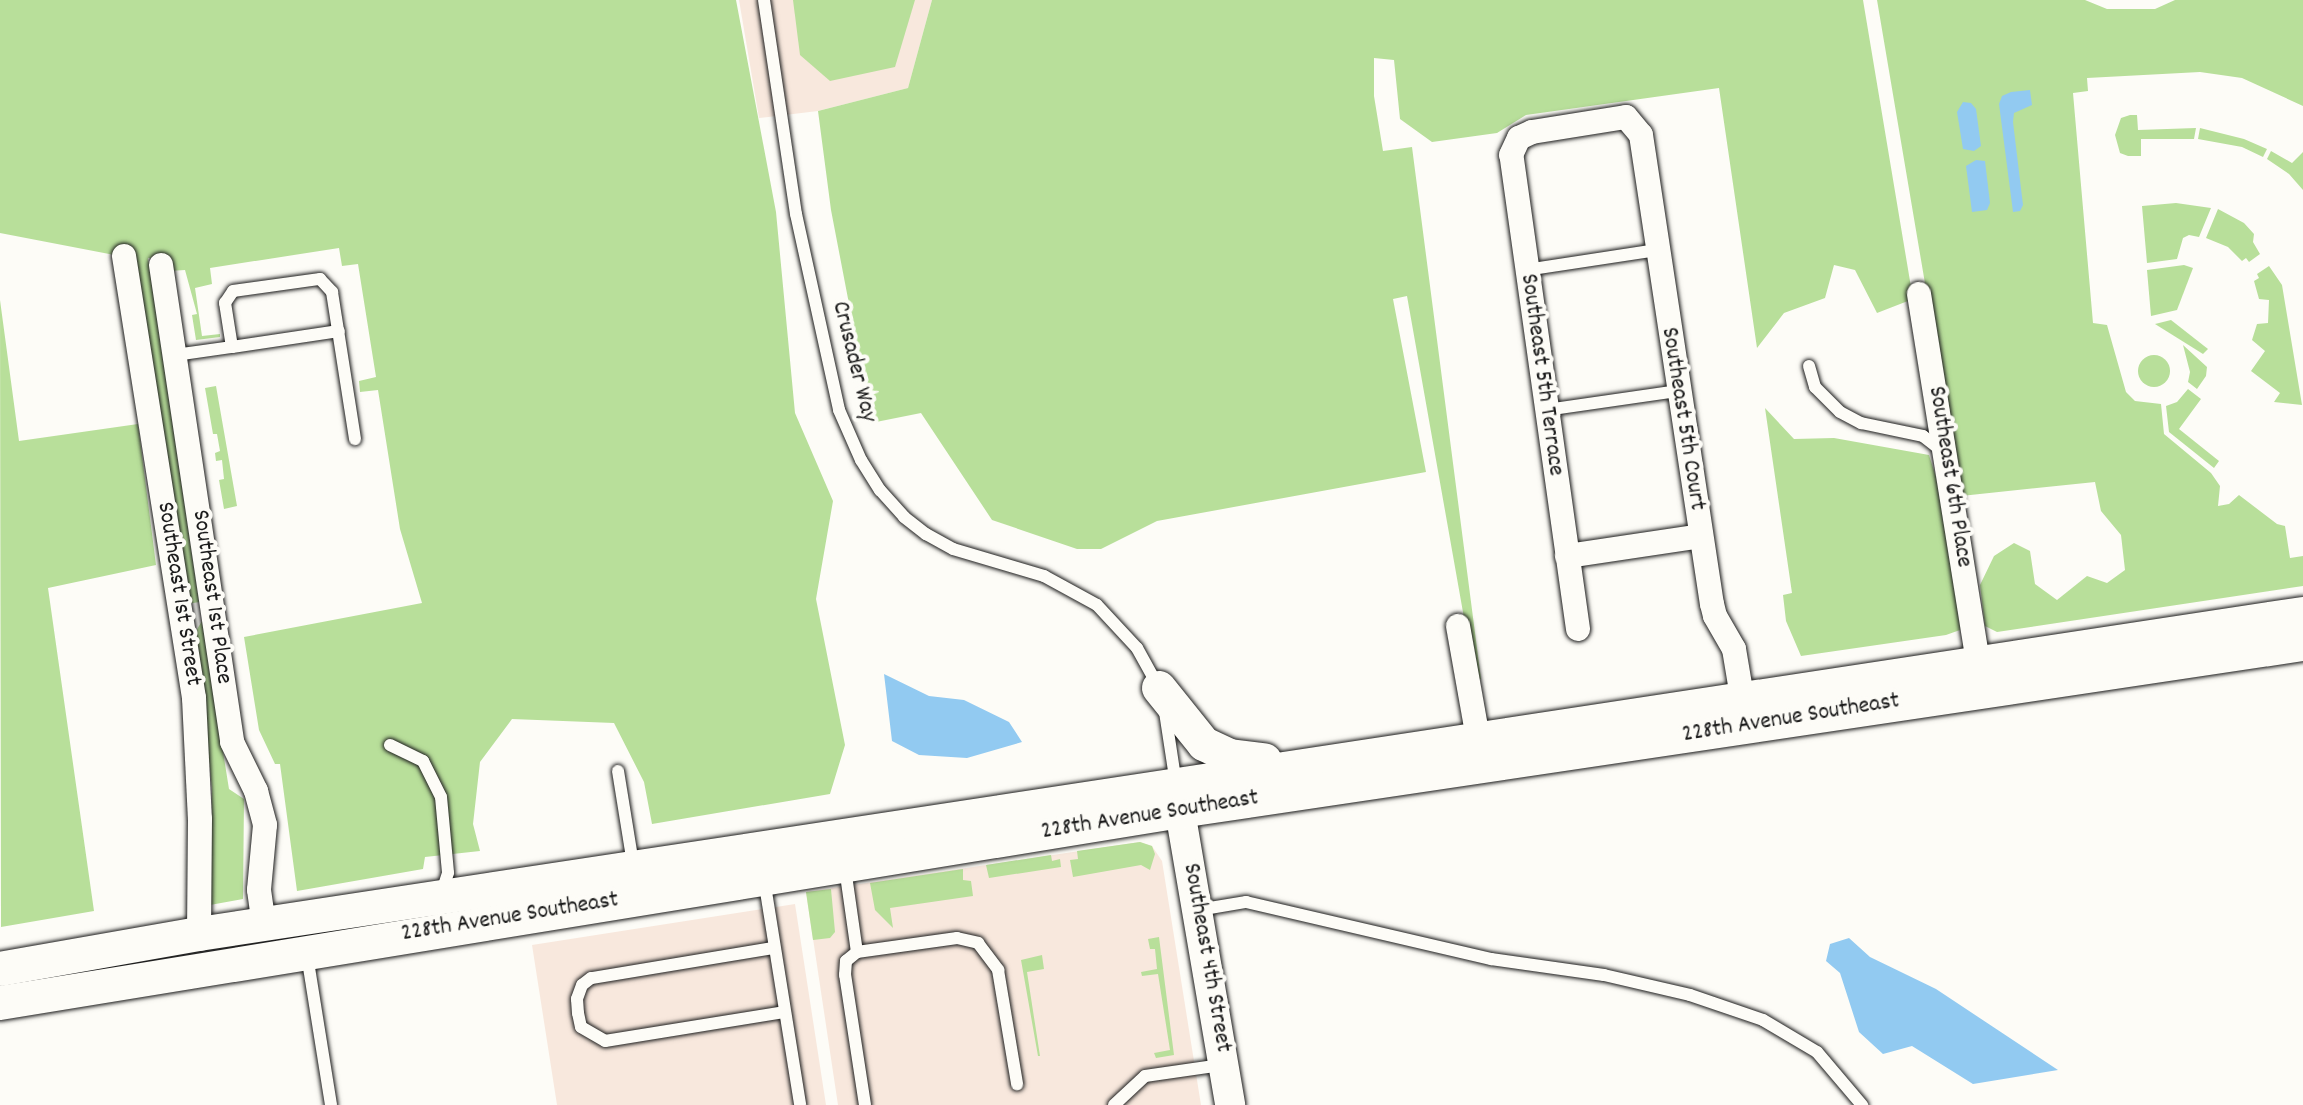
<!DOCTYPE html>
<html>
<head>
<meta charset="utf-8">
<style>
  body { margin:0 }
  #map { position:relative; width:2303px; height:1105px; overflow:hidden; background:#fdfcf7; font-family:Dekko,sans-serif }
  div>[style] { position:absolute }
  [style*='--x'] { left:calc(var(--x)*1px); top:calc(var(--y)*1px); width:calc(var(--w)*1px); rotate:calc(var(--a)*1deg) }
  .built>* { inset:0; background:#f8e8dd }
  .green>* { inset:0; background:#b8df9a }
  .round { border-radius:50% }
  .water>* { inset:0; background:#92caf1 }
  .roads { filter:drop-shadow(0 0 2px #1c1c1c) drop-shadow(0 0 2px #1c1c1c) }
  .service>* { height:12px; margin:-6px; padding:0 6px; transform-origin:6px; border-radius:6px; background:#fdfcf7 }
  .minor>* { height:24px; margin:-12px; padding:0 12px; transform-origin:12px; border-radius:12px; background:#fdfcf7 }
  .tertiary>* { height:30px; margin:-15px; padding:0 15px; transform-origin:15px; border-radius:15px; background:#fdfcf7 }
  .secondary>* { height:34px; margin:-17px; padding:0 17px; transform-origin:17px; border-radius:17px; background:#fdfcf7 }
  span { translate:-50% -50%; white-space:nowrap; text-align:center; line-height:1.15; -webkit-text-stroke:8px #fdfcf7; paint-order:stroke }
  .street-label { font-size:24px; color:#1c1c1c }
</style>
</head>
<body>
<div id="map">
  <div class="built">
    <div style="clip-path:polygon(739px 0,932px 0,908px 88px,818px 111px,759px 118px)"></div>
    <div style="clip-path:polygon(1140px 842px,1152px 846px,1162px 861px,1201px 1105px,838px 1105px,806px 892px)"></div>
    <div style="clip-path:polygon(795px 904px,826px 1105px,557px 1105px,532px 945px)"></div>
  </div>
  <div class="green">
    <div style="clip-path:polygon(0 0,736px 0,776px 212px,795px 413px,833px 501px,816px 599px,845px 745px,830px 794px,652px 824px,644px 782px,614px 723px,512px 719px,480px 762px,473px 824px,480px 851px,425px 857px,423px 869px,297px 891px,280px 764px,275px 764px,259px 730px,244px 637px,422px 603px,400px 529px,378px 390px,360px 392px,359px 381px,376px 377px,358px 264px,342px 266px,339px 248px,210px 268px,212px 284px,195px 288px,202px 336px,220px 334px,220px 337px,196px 340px,192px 315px,197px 314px,185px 270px,169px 271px,172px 261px,148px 258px,199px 602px,188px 604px,130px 258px,0 233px)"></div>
    <div style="clip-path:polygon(793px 0,915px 0,895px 67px,830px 81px,800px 55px)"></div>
    <div style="clip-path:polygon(932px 0,1863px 0,1913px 299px,1877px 313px,1855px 270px,1834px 265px,1825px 298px,1784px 313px,1757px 348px,1719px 88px,1526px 115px,1497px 133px,1432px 142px,1400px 119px,1394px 60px,1374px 58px,1374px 96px,1383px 151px,1412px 147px,1481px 679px,1475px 680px,1407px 296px,1393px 299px,1426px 472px,1157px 521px,1101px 549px,1077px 549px,992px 520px,921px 413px,876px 422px,864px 382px,831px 210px,818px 111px,908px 88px)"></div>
    <div style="clip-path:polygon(1877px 0,2085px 0,2107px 9px,2155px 9px,2175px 0,2303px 0,2303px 106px,2242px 78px,2200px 72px,2087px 78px,2088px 91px,2073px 93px,2093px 323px,2107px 325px,2126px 392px,2135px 401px,2161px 404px,2164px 434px,2211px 473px,2220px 486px,2218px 506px,2229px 504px,2239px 495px,2277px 524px,2285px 526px,2290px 558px,2303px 556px,2303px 586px,1997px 632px,1985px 626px,1980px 585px,1994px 556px,2014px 543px,2030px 551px,2035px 584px,2057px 600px,2087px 576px,2107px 583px,2125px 570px,2121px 535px,2101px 511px,2095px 482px,1961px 496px)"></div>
    <div style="clip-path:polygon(2130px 115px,2137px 115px,2138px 130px,2196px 128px,2194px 139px,2141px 139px,2141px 156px,2128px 156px,2120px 153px,2115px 135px,2121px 118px)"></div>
    <div style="clip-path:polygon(2200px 128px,2244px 139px,2267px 149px,2263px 157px,2242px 147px,2198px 139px)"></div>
    <div style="clip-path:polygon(2271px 151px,2292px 163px,2303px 152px,2303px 190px,2289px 174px,2267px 159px)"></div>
    <div style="clip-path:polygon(2176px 203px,2211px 208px,2199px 237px,2189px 235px,2183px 238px,2177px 259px,2147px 263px,2142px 206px)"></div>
    <div style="clip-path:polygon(2218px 209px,2244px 223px,2254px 234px,2253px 242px,2260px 254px,2249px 262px,2246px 258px,2242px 261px,2228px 247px,2206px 238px)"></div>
    <div style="clip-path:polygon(2184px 265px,2193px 268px,2177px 310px,2151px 316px,2147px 270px)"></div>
    <div style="clip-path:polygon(2269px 266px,2282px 285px,2302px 405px,2274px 402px,2280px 393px,2251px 371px,2265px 351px,2252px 340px,2257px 324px,2268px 323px,2269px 300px,2259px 299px,2254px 281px,2259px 278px,2257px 274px)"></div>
    <div style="clip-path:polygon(0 300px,19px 441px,138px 424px,156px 565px,48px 588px,94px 911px,1px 927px)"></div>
    <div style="clip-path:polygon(2171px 320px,2208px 349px,2203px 354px,2155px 324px)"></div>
    <div style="clip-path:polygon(2183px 345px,2207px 367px,2206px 376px,2197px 389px,2188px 382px,2190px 372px)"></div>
    <div class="round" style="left:2138px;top:355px;width:32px;height:32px"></div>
    <div style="clip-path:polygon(216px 386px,237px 506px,224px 509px,219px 480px,224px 479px,222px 460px,216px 461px,215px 453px,220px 451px,217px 434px,213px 434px,205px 388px)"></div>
    <div style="clip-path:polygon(2188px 389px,2201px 399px,2179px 429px,2219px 461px,2214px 468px,2169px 432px,2166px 406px,2177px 402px)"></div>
    <div style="clip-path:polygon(1765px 408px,1794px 439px,1834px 438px,1929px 455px,1937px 480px,1960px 590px,1960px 630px,1946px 635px,1801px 656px,1786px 621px,1783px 595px,1792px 593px)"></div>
    <div style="clip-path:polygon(202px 621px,229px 789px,244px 799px,243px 899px,210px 905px,212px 789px,196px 631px)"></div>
    <div style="clip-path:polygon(1140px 842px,1152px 846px,1155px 854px,1150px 870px,1141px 865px,1073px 877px,1070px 860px,1078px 859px,1077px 851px)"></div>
    <div style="clip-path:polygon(1051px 855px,1052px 861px,1060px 859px,1061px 867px,989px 878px,986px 865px)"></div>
    <div style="clip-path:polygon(963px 869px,963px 880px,971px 881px,973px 896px,890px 908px,893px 928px,875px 910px,870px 883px)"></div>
    <div style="clip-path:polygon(831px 889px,835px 932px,830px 938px,813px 940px,806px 892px)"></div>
    <div style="clip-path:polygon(1159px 937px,1174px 1055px,1156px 1058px,1154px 1053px,1170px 1050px,1158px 974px,1142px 976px,1141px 972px,1157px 969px,1155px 949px,1150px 949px,1148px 939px)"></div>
    <div style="clip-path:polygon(1042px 955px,1044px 969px,1027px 972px,1040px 1056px,1038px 1056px,1021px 960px)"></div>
  </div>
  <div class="water">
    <div style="clip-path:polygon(2030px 90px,2032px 105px,2014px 113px,2013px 122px,2023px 205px,2020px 211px,2013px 212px,1999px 104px,2002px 96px,2011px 92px)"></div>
    <div style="clip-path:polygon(1963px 102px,1971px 103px,1976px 109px,1981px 146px,1974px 151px,1963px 149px,1957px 112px)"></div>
    <div style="clip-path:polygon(1976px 160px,1985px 161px,1990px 203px,1987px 210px,1972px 212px,1966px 166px)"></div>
    <div style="clip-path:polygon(884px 674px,929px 696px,964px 700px,1009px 722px,1022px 742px,967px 758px,919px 755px,892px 741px)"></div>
    <div style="clip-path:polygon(1849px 938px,1870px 957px,1936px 989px,2058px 1070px,1973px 1084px,1912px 1046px,1883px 1054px,1859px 1032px,1840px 973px,1826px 961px,1830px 944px)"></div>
  </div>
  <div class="roads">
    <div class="service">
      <div style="--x:764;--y:0;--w:216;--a:81.5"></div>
      <div style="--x:796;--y:214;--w:201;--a:77.6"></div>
      <div style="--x:839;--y:410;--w:55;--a:66.3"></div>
      <div style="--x:861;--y:460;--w:36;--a:58"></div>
      <div style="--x:880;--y:490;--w:36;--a:48"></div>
      <div style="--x:904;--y:517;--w:28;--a:38"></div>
      <div style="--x:926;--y:534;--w:31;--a:29"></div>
      <div style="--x:953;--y:549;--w:95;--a:16.5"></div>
      <div style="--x:1044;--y:576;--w:60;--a:28.7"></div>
      <div style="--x:1097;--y:605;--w:59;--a:47.1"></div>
      <div style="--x:1137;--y:648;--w:43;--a:61.1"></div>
      <div style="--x:1526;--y:270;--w:133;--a:-8.7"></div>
      <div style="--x:232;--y:347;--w:108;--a:-8.5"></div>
      <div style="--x:175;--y:355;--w:58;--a:-8"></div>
      <div style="--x:232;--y:347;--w:45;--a:-99"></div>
      <div style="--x:225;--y:303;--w:14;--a:-56"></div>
      <div style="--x:233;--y:291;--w:88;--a:-7.9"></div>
      <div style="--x:320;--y:279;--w:18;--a:47"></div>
      <div style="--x:332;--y:292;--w:149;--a:81.1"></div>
      <div style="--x:1809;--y:366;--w:22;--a:74"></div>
      <div style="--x:1815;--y:387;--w:35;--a:45"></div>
      <div style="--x:1840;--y:412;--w:24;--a:28"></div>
      <div style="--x:1861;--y:423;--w:63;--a:11.8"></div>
      <div style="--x:1923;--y:436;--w:24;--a:38"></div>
      <div style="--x:1546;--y:410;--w:133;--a:-8.2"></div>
      <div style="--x:1165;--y:712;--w:73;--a:81.3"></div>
      <div style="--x:390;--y:745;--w:37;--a:26"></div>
      <div style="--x:423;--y:761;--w:40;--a:63.4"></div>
      <div style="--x:441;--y:797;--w:76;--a:84.7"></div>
      <div style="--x:448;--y:873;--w:20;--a:108"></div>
      <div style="--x:618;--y:771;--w:94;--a:80.8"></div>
      <div style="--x:845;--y:868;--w:85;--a:81.9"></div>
      <div style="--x:764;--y:879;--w:229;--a:80.9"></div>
      <div style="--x:1198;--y:910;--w:49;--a:-9.5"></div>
      <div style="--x:1246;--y:902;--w:252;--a:13.1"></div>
      <div style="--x:1491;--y:959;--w:114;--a:8.1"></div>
      <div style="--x:1604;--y:975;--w:88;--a:13.1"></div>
      <div style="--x:1690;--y:995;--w:77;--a:18.9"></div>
      <div style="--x:1763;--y:1020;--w:63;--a:30.7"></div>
      <div style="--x:1817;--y:1052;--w:70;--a:49.7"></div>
      <div style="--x:773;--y:948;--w:184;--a:170.6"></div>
      <div style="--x:591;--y:978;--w:11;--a:142"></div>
      <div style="--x:582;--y:985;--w:15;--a:110"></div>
      <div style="--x:577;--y:999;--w:14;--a:86"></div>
      <div style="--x:578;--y:1013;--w:14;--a:78"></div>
      <div style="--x:581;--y:1027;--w:28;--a:30"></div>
      <div style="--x:605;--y:1041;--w:181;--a:-9.2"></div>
      <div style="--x:307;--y:955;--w:152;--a:80.9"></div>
      <div style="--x:865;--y:1105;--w:132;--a:-98.7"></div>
      <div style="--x:845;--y:975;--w:14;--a:-86"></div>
      <div style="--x:846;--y:961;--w:14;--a:-39"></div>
      <div style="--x:857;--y:952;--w:101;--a:-8"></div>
      <div style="--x:957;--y:938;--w:22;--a:13"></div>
      <div style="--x:978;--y:943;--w:34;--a:53"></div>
      <div style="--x:998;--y:970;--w:116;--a:80.5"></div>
      <div style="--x:1114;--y:1105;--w:42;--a:-43.1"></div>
      <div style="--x:1145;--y:1076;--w:77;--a:-8.2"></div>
    </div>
    <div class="minor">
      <div style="--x:124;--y:256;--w:448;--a:81"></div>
      <div style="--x:194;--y:698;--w:121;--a:87.2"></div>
      <div style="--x:200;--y:819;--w:115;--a:90.5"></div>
      <div style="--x:161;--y:265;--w:482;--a:81.5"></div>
      <div style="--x:232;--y:742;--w:55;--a:63.9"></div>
      <div style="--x:256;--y:791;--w:35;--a:75"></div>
      <div style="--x:265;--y:825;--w:65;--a:95.3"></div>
      <div style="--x:259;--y:890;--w:34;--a:82"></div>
      <div style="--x:1919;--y:294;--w:372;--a:80.9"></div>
      <div style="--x:1567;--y:556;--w:135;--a:-8.5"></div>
      <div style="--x:1458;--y:626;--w:114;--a:79.9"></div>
      <div style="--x:1578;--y:629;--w:479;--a:-98"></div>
      <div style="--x:1511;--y:155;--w:19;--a:-65"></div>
      <div style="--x:1519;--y:138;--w:14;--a:-25"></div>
      <div style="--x:1532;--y:132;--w:95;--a:-9.1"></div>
      <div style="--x:1626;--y:117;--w:23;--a:50"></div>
      <div style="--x:1641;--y:135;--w:474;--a:81.4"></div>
      <div style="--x:1712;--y:604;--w:12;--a:76"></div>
      <div style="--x:1715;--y:616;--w:38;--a:60"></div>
      <div style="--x:1734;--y:649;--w:49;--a:80.5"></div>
    </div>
    <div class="tertiary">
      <div style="--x:1180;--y:811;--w:298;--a:80.3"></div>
    </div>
    <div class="secondary">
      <div style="--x:1159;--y:688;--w:72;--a:51.2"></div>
      <div style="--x:1204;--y:744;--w:29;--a:25"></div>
      <div style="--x:1230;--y:756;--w:35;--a:7"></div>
      <div style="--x:0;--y:969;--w:202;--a:-10"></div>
      <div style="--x:199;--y:934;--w:2128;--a:-8.65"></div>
      <div style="--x:0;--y:1003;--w:1196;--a:-9.24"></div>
      <div style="--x:1180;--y:811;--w:1135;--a:-8.46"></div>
    </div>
  </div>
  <div class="street-label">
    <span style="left:853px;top:362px;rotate:76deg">Crusader Way</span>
    <span style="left:1541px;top:375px;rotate:82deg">Southeast 5th Terrace</span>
    <span style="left:1682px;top:419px;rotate:81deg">Southeast 5th Court</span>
    <span style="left:1949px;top:477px;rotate:81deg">Southeast 6th Place</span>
    <span style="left:178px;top:594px;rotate:81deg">Southeast 1st Street</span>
    <span style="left:211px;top:597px;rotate:82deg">Southeast 1st Place</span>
    <span style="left:1791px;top:719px;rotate:-9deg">228th Avenue Southeast</span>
    <span style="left:1150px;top:816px;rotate:-9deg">228th Avenue Southeast</span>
    <span style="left:510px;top:918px;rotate:-9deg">228th Avenue Southeast</span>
    <span style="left:1206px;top:958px;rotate:80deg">Southeast 4th Street</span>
  </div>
</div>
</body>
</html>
